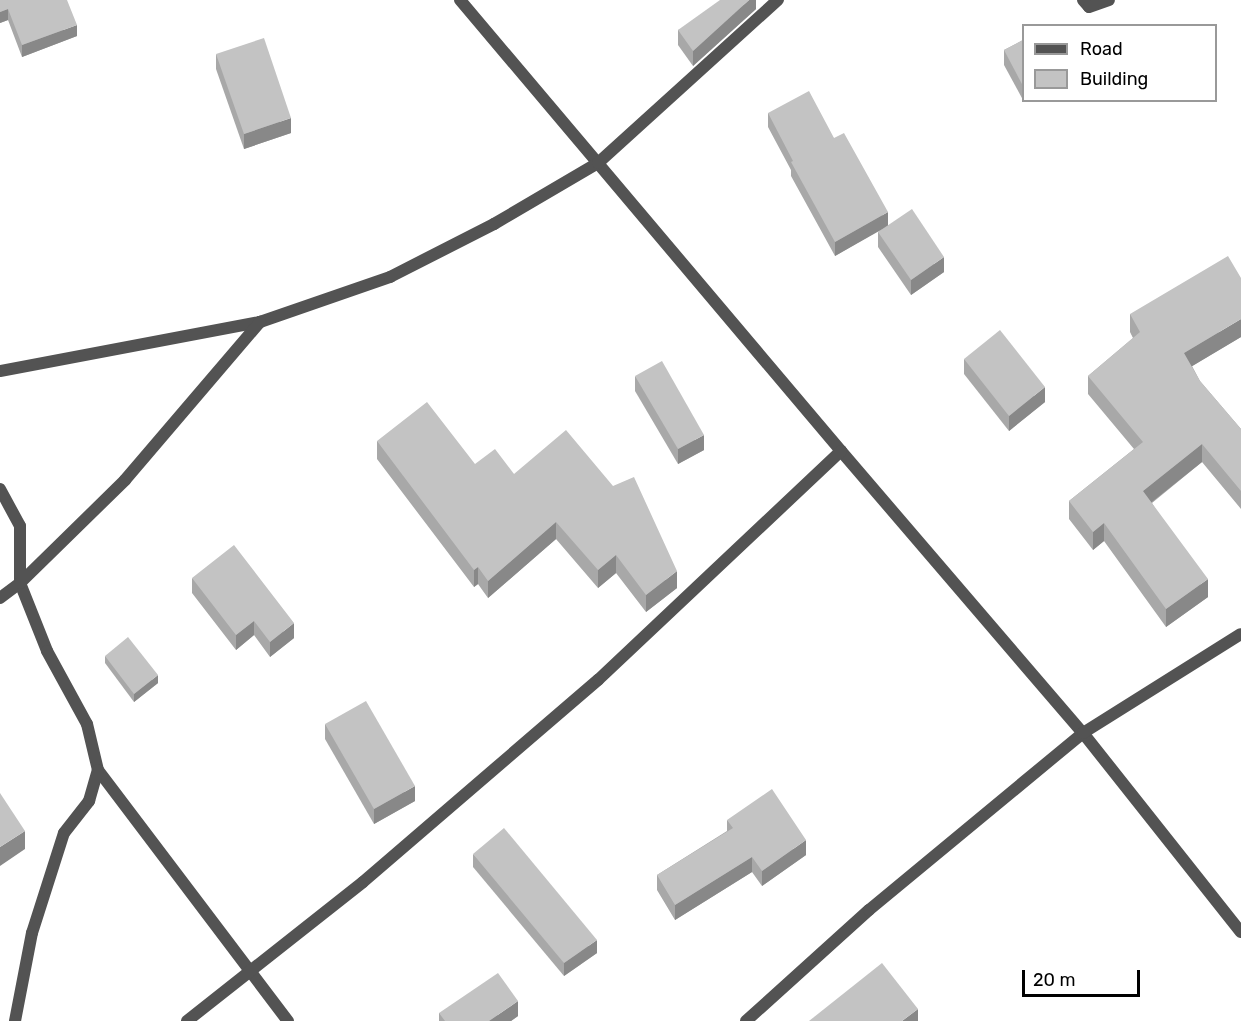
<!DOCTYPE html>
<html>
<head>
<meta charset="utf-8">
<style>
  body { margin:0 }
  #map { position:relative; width:1241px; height:1021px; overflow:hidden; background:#fff; font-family:Rubik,sans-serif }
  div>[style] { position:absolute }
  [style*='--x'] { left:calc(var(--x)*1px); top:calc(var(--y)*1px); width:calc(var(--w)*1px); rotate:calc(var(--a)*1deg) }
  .minor>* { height:12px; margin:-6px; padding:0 6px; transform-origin:6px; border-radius:6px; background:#535353 }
  .wall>* { inset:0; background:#a8a8a8 }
  .shaded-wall>* { inset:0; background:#888 }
  .building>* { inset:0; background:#c3c3c3 }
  span { translate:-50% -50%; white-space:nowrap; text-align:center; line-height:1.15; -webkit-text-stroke:6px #fff; paint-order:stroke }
  .legend { position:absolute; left:1022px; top:24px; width:195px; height:78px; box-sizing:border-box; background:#fff; border:2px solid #999; margin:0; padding:8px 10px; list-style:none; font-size:18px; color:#000 }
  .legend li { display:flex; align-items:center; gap:12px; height:30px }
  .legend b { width:30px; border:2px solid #999 }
  .scale { position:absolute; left:1022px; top:970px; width:118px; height:27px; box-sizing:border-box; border:3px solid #000; border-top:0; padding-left:8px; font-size:18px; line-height:21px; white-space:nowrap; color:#000; -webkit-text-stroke:4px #fff; paint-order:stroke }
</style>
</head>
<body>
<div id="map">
  <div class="minor">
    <div style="--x:460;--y:0;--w:590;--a:49.81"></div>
    <div style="--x:841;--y:451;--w:372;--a:49.4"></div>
    <div style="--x:1083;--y:733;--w:254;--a:51.6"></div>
    <div style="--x:1083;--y:0;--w:9;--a:49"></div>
    <div style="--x:1089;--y:7;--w:21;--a:-19"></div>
    <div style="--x:0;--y:371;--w:265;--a:-10.7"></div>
    <div style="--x:260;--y:322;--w:138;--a:-19.1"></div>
    <div style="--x:390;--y:277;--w:117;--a:-27"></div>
    <div style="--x:494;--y:224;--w:121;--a:-30.4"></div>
    <div style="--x:598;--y:163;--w:243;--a:-42.2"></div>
    <div style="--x:0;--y:489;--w:42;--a:61.6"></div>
    <div style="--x:20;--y:526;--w:57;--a:90"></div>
    <div style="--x:20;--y:583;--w:73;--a:68.3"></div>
    <div style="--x:47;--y:651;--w:83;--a:61.3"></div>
    <div style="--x:87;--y:724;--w:47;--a:76.6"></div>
    <div style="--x:98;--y:770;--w:315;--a:52.9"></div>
    <div style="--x:0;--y:598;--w:25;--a:-37"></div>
    <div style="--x:20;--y:583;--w:147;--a:-44.4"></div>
    <div style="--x:125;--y:480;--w:208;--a:-49.5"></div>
    <div style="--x:15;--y:1021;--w:90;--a:-79.1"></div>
    <div style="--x:32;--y:933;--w:105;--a:-72.3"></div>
    <div style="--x:64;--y:833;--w:41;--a:-52"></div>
    <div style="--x:89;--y:801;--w:32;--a:-74"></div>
    <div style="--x:187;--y:1021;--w:224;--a:-38.3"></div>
    <div style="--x:363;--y:882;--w:310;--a:-40.7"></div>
    <div style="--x:598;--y:680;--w:334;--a:-43.3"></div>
    <div style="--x:746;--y:1021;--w:166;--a:-42.1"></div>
    <div style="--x:869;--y:910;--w:278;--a:-39.6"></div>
    <div style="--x:1083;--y:733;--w:186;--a:-32.1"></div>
  </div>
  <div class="wall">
    <div style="clip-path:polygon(0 0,77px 36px,22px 57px,8px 20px,0 23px)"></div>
    <div style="clip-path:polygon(756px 0,756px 9px,693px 66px,678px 45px,678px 30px)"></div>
    <div style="clip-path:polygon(1023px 40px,1023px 100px,1004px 65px,1004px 50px)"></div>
    <div style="clip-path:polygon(216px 54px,291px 133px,244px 149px,216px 69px)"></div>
    <div style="clip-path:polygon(768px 113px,834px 138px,888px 225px,944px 272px,911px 295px,878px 247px,878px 232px,883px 228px,835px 256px,791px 176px,791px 170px,768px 127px)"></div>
    <div style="clip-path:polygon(1130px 314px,1241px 337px,1192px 366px,1200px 381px,1241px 429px,1241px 509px,1202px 462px,1152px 503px,1208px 597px,1166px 627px,1104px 541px,1093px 550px,1069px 519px,1069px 501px,1134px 449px,1088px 394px,1088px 376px,1133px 338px,1130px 332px)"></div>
    <div style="clip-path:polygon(964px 359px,1045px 402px,1009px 431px,964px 374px)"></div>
    <div style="clip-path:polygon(635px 376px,704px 450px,678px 464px,635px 391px)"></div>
    <div style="clip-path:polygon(377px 441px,514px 474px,677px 588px,646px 612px,616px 573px,598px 588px,556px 539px,488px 598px,478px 584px,474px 587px,377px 459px)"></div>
    <div style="clip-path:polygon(192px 578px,294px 638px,270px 657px,254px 635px,236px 650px,192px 593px)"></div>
    <div style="clip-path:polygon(105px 656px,158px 683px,134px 702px,105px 663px)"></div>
    <div style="clip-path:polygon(325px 724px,415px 801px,374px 824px,325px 739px)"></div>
    <div style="clip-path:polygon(727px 820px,806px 855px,762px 886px,752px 872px,675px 920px,657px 890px,657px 875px,727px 831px)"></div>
    <div style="clip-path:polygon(473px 854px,597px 953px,564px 976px,473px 867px)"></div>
    <div style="clip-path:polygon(439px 1013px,518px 1016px,511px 1021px,439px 1021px)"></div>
  </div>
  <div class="shaded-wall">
    <div style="clip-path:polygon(749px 0,756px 0,756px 9px,693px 66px,693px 51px)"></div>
    <div style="clip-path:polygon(8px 9px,8px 20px,0 23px,0 12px)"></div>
    <div style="clip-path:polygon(77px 25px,77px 36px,22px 57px,22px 45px)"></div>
    <div style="clip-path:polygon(291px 118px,291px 133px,244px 149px,244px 134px)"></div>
    <div style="clip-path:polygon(888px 212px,888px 226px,835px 256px,835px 242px)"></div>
    <div style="clip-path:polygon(944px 257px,944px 272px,911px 295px,911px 280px)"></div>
    <div style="clip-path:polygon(1241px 319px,1241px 337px,1184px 371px,1184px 353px)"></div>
    <div style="clip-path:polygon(1045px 387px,1045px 402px,1009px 431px,1009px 416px)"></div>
    <div style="clip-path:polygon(704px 435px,704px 450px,678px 464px,678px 449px)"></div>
    <div style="clip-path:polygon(1202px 444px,1202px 462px,1143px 509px,1143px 491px)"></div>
    <div style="clip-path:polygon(556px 522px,556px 539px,488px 598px,488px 581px)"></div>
    <div style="clip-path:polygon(1104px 523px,1104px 541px,1093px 550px,1093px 532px)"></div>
    <div style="clip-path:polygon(616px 555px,616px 573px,598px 588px,598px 570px)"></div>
    <div style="clip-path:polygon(478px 567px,478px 584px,474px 587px,474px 570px)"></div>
    <div style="clip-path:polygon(677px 571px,677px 588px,646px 612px,646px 595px)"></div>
    <div style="clip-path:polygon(1208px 579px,1208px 597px,1166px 627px,1166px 609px)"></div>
    <div style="clip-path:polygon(254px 621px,254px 635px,236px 650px,236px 635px)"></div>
    <div style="clip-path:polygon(294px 623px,294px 638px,270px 657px,270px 642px)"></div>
    <div style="clip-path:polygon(158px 675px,158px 683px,134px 702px,134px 694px)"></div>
    <div style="clip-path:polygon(415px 786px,415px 801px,374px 824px,374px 809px)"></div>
    <div style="clip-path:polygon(25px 831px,25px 849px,0 866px,0 847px)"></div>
    <div style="clip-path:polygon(806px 840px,806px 855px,762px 886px,762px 871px)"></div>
    <div style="clip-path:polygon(752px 857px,752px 872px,675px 920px,675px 905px)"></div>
    <div style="clip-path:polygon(597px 940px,597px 953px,564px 976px,564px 963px)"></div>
    <div style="clip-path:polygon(518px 1001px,518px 1016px,511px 1021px,489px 1021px)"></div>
    <div style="clip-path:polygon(918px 1009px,918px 1021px,902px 1021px)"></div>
  </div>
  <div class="building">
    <div style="clip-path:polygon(0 0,67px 0,77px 25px,22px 45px,8px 9px,0 12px)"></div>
    <div style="clip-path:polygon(720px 0,749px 0,693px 51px,678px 30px)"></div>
    <div style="clip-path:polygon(264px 38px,291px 118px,244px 134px,216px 54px)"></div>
    <div style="clip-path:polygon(1023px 40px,1023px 86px,1004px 50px)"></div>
    <div style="clip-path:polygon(809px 91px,834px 138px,844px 133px,888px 212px,835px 242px,791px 162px,793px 161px,768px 113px)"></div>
    <div style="clip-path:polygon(912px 209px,944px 257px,911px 280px,878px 232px)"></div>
    <div style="clip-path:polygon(1228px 256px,1241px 278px,1241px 319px,1184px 353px,1200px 381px,1241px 429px,1241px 491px,1202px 444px,1143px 491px,1208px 579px,1166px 609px,1104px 523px,1093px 532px,1069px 501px,1143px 442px,1088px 376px,1140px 332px,1130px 314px)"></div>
    <div style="clip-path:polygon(1000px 330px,1045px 387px,1009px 416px,964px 359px)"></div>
    <div style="clip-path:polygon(662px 361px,704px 435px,678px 449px,635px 376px)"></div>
    <div style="clip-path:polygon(427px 402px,475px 464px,495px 449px,514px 474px,566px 430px,613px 486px,634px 477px,677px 571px,646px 595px,616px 555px,598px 570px,556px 522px,488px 581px,478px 567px,474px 570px,377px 441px)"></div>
    <div style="clip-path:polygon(234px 545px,294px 623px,270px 642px,254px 621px,236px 635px,192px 578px)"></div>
    <div style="clip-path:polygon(128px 637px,158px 675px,134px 694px,105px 656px)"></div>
    <div style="clip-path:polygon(366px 701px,415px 786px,374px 809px,325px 724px)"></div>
    <div style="clip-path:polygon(772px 789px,806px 840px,762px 871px,752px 857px,675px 905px,657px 875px,733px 828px,727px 820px)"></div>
    <div style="clip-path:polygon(0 793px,25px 831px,0 847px)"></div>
    <div style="clip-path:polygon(504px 828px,597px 940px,564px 963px,473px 854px)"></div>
    <div style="clip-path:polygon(882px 963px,918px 1009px,902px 1021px,809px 1021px)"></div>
    <div style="clip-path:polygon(498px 973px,518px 1001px,489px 1021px,445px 1021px,439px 1013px)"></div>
  </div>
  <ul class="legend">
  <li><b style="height:8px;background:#535353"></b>Road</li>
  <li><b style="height:16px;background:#c3c3c3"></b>Building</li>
  </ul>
  <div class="scale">20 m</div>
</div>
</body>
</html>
